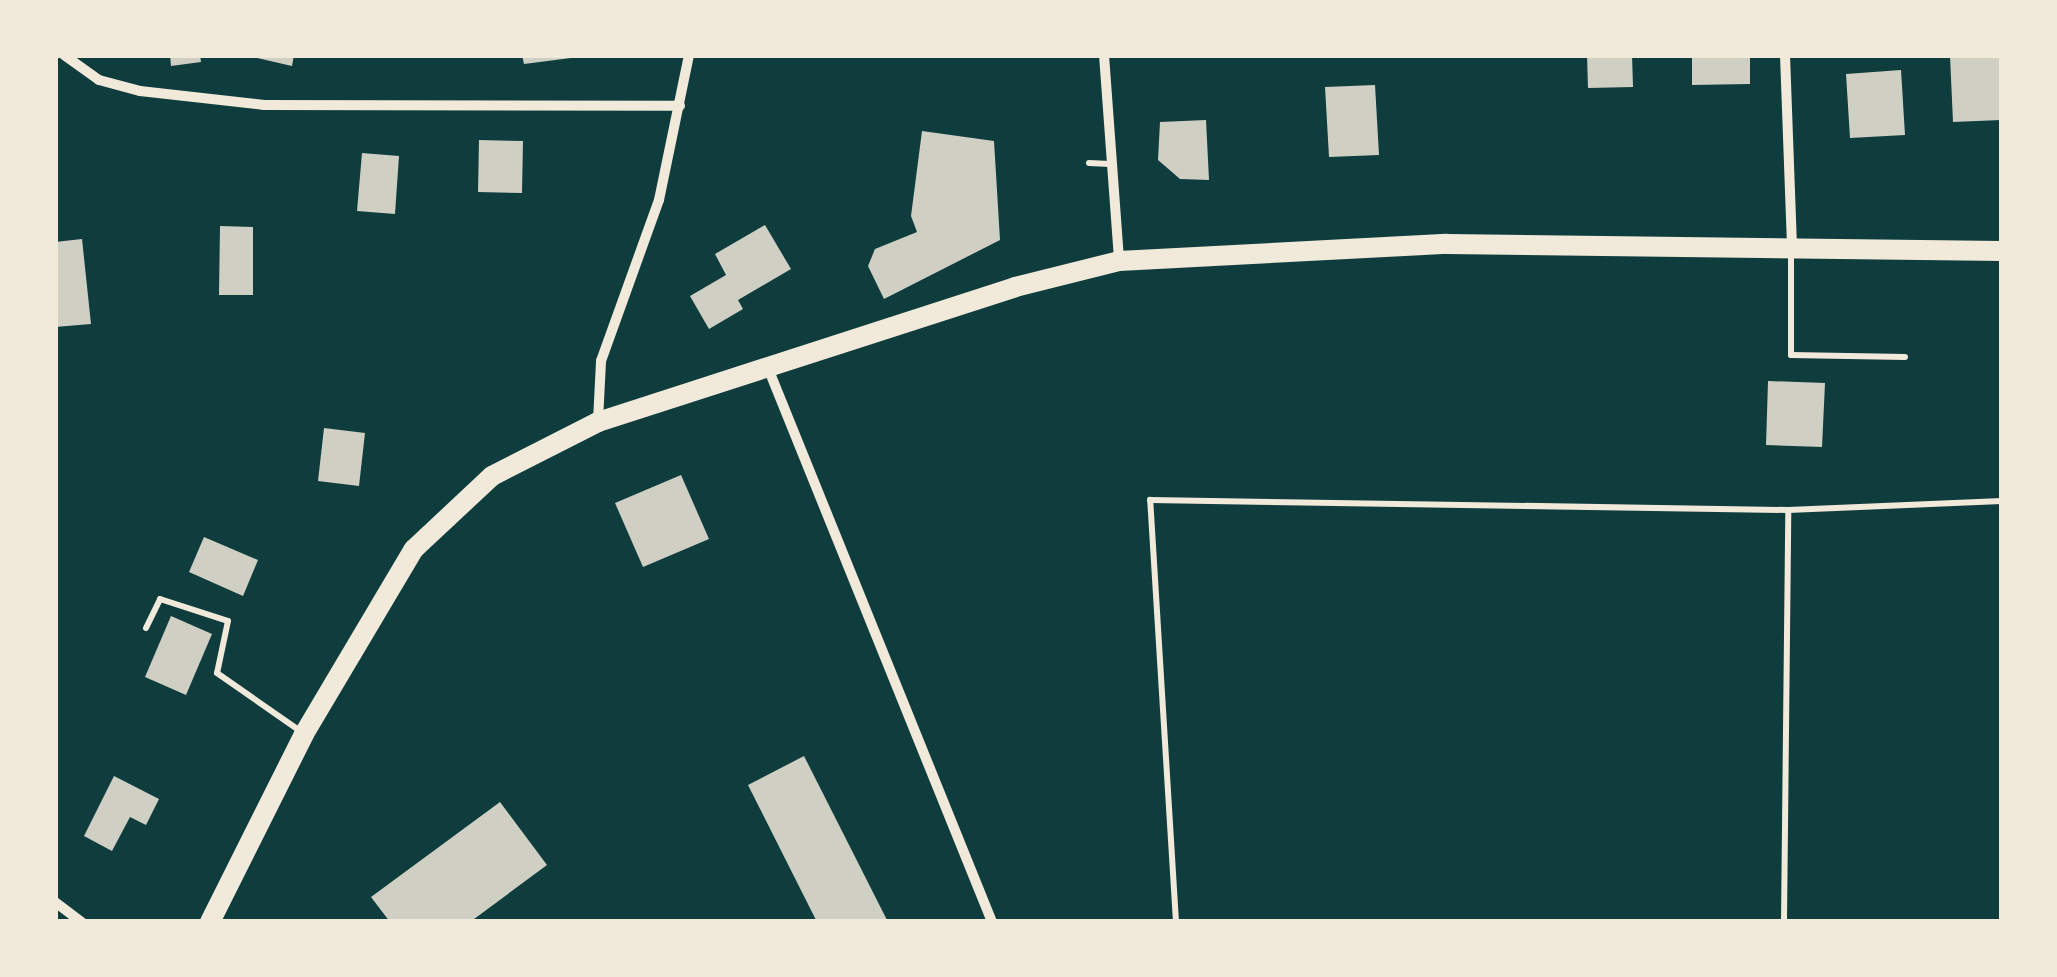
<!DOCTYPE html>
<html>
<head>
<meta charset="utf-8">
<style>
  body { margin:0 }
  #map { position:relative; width:2057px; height:977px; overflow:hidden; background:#0f3d3e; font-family:Literata,serif }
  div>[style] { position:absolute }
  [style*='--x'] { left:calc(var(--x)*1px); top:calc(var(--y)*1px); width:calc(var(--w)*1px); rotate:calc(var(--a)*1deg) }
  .building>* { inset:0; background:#cfcfc3 }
  .service>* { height:6px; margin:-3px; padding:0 3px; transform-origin:3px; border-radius:3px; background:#f1e9da }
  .minor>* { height:10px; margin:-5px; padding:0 5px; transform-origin:5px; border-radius:5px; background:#f1e9da }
  .secondary>* { height:20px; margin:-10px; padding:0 10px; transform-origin:10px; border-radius:10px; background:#f1e9da }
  span { translate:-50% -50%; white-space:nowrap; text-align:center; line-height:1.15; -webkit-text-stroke:9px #f1e9da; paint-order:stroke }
  .frame { position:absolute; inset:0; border:58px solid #f1e9da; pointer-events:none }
</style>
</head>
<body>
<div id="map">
  <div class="building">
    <div style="clip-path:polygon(170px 55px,200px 55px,201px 62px,171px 66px)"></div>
    <div style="clip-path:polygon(244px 55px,294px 55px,292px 66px)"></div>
    <div style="clip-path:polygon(522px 55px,570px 55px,571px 58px,524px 64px)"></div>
    <div style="clip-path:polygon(1587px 55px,1632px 55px,1633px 87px,1588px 88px)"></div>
    <div style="clip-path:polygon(1692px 55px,1750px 55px,1750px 84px,1692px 85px)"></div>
    <div style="clip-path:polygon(1983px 55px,1999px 55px,2001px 120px,1953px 122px,1950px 56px)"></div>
    <div style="clip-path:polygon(1901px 70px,1905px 135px,1850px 138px,1846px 74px)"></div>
    <div style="clip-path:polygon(1375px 85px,1379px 155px,1329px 157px,1325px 87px)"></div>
    <div style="clip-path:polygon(1206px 120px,1209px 180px,1180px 179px,1158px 160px,1160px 122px)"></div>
    <div style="clip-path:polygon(922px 131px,994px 141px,1000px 240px,884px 299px,868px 266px,875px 249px,917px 232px,911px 216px)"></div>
    <div style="clip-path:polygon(479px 140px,523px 141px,522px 193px,478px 192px)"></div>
    <div style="clip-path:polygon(362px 153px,399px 156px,395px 214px,357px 211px)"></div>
    <div style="clip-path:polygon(765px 225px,791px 269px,738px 300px,743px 309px,709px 329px,690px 296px,726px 275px,715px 254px)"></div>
    <div style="clip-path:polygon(220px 226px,253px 227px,253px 295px,219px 295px)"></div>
    <div style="clip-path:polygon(82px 239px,91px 324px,55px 327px,55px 242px)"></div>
    <div style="clip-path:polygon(1768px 381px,1825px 383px,1822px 447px,1766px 445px)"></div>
    <div style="clip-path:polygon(324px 428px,365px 433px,359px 486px,318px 481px)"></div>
    <div style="clip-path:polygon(681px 475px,709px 539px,643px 567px,615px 503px)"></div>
    <div style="clip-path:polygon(204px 537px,258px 560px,243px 596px,189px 572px)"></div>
    <div style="clip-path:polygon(171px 616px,212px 634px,186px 695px,145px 677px)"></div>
    <div style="clip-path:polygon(804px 756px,887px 920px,883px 922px,817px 922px,748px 785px)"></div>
    <div style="clip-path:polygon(114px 776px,159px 799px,146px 825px,130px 817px,112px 851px,84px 836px)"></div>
    <div style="clip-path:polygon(500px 802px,547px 865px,470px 922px,390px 922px,371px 897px)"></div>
  </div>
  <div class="service">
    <div style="--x:1089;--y:163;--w:21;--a:3"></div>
    <div style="--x:1791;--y:251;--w:104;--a:90"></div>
    <div style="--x:1791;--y:355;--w:114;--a:1"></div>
    <div style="--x:146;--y:628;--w:32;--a:-64"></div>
    <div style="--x:160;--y:599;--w:71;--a:17.9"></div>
    <div style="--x:228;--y:621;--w:53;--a:101.9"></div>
    <div style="--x:217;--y:673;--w:101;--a:34.9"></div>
    <div style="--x:1176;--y:922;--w:423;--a:-93.5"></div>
    <div style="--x:1150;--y:500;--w:638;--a:0.9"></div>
    <div style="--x:1788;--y:510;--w:214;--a:-2.4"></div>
    <div style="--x:1784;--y:922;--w:412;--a:-89.4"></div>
  </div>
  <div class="minor">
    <div style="--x:64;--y:55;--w:43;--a:35.5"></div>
    <div style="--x:99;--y:80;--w:42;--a:15"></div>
    <div style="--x:140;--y:91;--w:125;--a:6.4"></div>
    <div style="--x:264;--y:105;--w:416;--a:0.1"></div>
    <div style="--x:1104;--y:55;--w:207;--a:85.8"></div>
    <div style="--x:1785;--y:55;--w:188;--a:87.9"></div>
    <div style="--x:768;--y:368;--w:598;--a:67.98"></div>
    <div style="--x:598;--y:421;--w:60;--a:-87.1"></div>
    <div style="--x:601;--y:361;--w:171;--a:-70.2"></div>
    <div style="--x:659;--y:200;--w:148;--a:-78.3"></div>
    <div style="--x:55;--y:902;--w:34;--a:37"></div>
  </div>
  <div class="secondary">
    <div style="--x:210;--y:922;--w:210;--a:-63.4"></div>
    <div style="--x:304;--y:734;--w:215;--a:-59.3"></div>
    <div style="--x:414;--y:549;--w:107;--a:-43.1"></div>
    <div style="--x:492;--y:476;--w:119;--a:-27"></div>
    <div style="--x:598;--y:422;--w:438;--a:-17.9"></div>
    <div style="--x:1015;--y:287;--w:107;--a:-14"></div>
    <div style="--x:1119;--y:261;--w:328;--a:-3"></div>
    <div style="--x:1447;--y:244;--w:555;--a:0.72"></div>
  </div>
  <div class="frame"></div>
</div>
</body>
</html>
